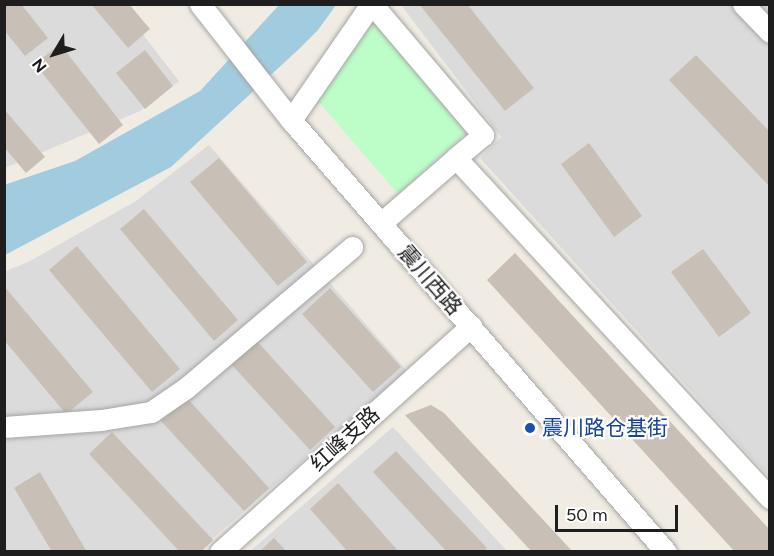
<!DOCTYPE html>
<html>
<head>
<meta charset="utf-8">
<style>
  body { margin:0 }
  #map { position:relative; width:774px; height:556px; overflow:hidden; background:#f0ece3; font-family:Figtree,"Noto Sans SC",sans-serif }
  div>[style] { position:absolute }
  [style*='--x'] { left:calc(var(--x)*1px); top:calc(var(--y)*1px); width:calc(var(--w)*1px); rotate:calc(var(--a)*1deg) }
  .residential>* { inset:0; background:#dcdbdb }
  .park>* { inset:0; background:#bdfdc7 }
  .water>* { inset:0; background:#a1cce0 }
  .building>* { inset:0; background:#c8bfb6 }
  .roads { filter:drop-shadow(0 0 2px #a5a5a5) drop-shadow(0 0 2px #a5a5a5) }
  .minor>* { height:21px; margin:-10.5px; padding:0 10.5px; transform-origin:10.5px; border-radius:10.5px; background:#fff }
  .dots>* { width:16px; height:16px; translate:-50% -50%; box-sizing:border-box; border:3px solid #fff; border-radius:50% }
  span { translate:-50% -50%; white-space:nowrap; text-align:center; line-height:1.15; -webkit-text-stroke:4.5px #fff; paint-order:stroke }
  .street-label { font-size:21px; color:#1e1e1e }
  .transit-label { font-size:21px; color:#164399 }
  .left { translate:0 -50%; text-align:left }
  .frame { position:absolute; inset:0; border:6px solid #1e1e1e; pointer-events:none }
  .north { position:absolute; left:24px; top:24px; width:60px; height:60px; -webkit-text-stroke:4px #fff; paint-order:stroke; rotate:232deg; font-size:16px; font-weight:700; line-height:24px; text-align:center; color:#1e1e1e }
  .north::after { content:''; display:block; margin:auto; width:21px; height:27px; background:#1e1e1e; clip-path:polygon(50% 0,100% 100%,50% 72%,0 100%) }
  .scale { position:absolute; left:555px; top:505px; width:123px; height:27px; box-sizing:border-box; border:3px solid #1e1e1e; border-top:0; padding-left:8px; font-size:18px; line-height:21px; white-space:nowrap; color:#1e1e1e; -webkit-text-stroke:4px #fff; paint-order:stroke }
</style>
</head>
<body>
<div id="map">
  <div class="residential">
    <div style="clip-path:polygon(5px 5px,120px 5px,179px 81px,140px 111px,5px 168px)"></div>
    <div style="clip-path:polygon(401px 5px,769px 5px,769px 477px,480px 158px,501px 137px)"></div>
    <div style="clip-path:polygon(209px 145px,407px 371px,198px 551px,5px 551px,4px 272px,30px 261px,136px 201px)"></div>
    <div style="clip-path:polygon(393px 427px,507px 551px,249px 552px)"></div>
  </div>
  <div class="park">
    <div style="clip-path:polygon(370px 20px,385px 31px,466px 133px,398px 194px,317px 100px)"></div>
  </div>
  <div class="water">
    <div style="clip-path:polygon(279px 5px,336px 5px,318px 30px,299px 49px,171px 167px,5px 255px,4px 185px,75px 161px,200px 91px)"></div>
  </div>
  <div class="building">
    <div style="clip-path:polygon(4px 4px,21px 4px,48px 38px,25px 56px,4px 30px)"></div>
    <div style="clip-path:polygon(91px 4px,129px 4px,150px 29px,128px 48px)"></div>
    <div style="clip-path:polygon(419px 4px,467px 4px,534px 88px,505px 111px)"></div>
    <div style="clip-path:polygon(60px 44px,123px 125px,99px 144px,35px 64px)"></div>
    <div style="clip-path:polygon(145px 50px,173px 86px,145px 109px,116px 73px)"></div>
    <div style="clip-path:polygon(696px 55px,770px 132px,770px 187px,669px 80px)"></div>
    <div style="clip-path:polygon(4px 109px,45px 157px,26px 173px,4px 147px)"></div>
    <div style="clip-path:polygon(589px 143px,642px 216px,614px 237px,561px 164px)"></div>
    <div style="clip-path:polygon(219px 158px,307px 262px,278px 286px,190px 182px)"></div>
    <div style="clip-path:polygon(144px 209px,238px 320px,214px 341px,120px 229px)"></div>
    <div style="clip-path:polygon(77px 246px,180px 369px,152px 392px,49px 270px)"></div>
    <div style="clip-path:polygon(703px 249px,751px 313px,719px 337px,671px 272px)"></div>
    <div style="clip-path:polygon(515px 253px,770px 530px,770px 552px,735px 552px,487px 280px)"></div>
    <div style="clip-path:polygon(4px 286px,93px 392px,66px 414px,4px 340px)"></div>
    <div style="clip-path:polygon(330px 288px,401px 367px,373px 392px,302px 314px)"></div>
    <div style="clip-path:polygon(256px 340px,335px 427px,310px 450px,231px 364px)"></div>
    <div style="clip-path:polygon(187px 398px,269px 488px,244px 511px,161px 421px)"></div>
    <div style="clip-path:polygon(431px 405px,444px 413px,573px 552px,532px 552px,405px 415px)"></div>
    <div style="clip-path:polygon(112px 432px,213px 540px,201px 552px,180px 552px,89px 454px)"></div>
    <div style="clip-path:polygon(396px 451px,487px 548px,483px 552px,447px 552px,373px 472px)"></div>
    <div style="clip-path:polygon(40px 472px,87px 552px,52px 552px,14px 488px)"></div>
    <div style="clip-path:polygon(338px 483px,399px 552px,348px 552px,310px 509px)"></div>
    <div style="clip-path:polygon(274px 538px,287px 552px,259px 552px)"></div>
  </div>
  <div class="roads">
    <div class="minor">
      <div style="--x:200;--y:4;--w:147;--a:51.9"></div>
      <div style="--x:291;--y:120;--w:572;--a:49.04"></div>
      <div style="--x:372;--y:4;--w:172;--a:49.7"></div>
      <div style="--x:483;--y:135;--w:35;--a:140"></div>
      <div style="--x:743;--y:4;--w:39;--a:46"></div>
      <div style="--x:291;--y:120;--w:141;--a:-55.4"></div>
      <div style="--x:381;--y:223;--w:99;--a:-40.9"></div>
      <div style="--x:456;--y:158;--w:463;--a:47.3"></div>
      <div style="--x:4;--y:427;--w:97;--a:-4.1"></div>
      <div style="--x:101;--y:420;--w:51;--a:-9.1"></div>
      <div style="--x:151;--y:412;--w:42;--a:-34.4"></div>
      <div style="--x:186;--y:388;--w:218;--a:-40.3"></div>
      <div style="--x:220;--y:552;--w:338;--a:-42"></div>
    </div>
  </div>
  <div class="dots">
    <div style="left:530px;top:428px;background:#1a4fb4"></div>
  </div>
  <div class="street-label">
    <span style="left:430px;top:280px;rotate:49deg">震川西路</span>
    <span style="left:345px;top:439px;rotate:-42deg">红峰支路</span>
  </div>
  <div class="transit-label">
    <span class="left" style="left:542px;top:428px">震川路仓基街</span>
  </div>
  <div class="frame"></div>
  <div class="north">N</div>
  <div class="scale">50 m</div>
</div>
</body>
</html>
